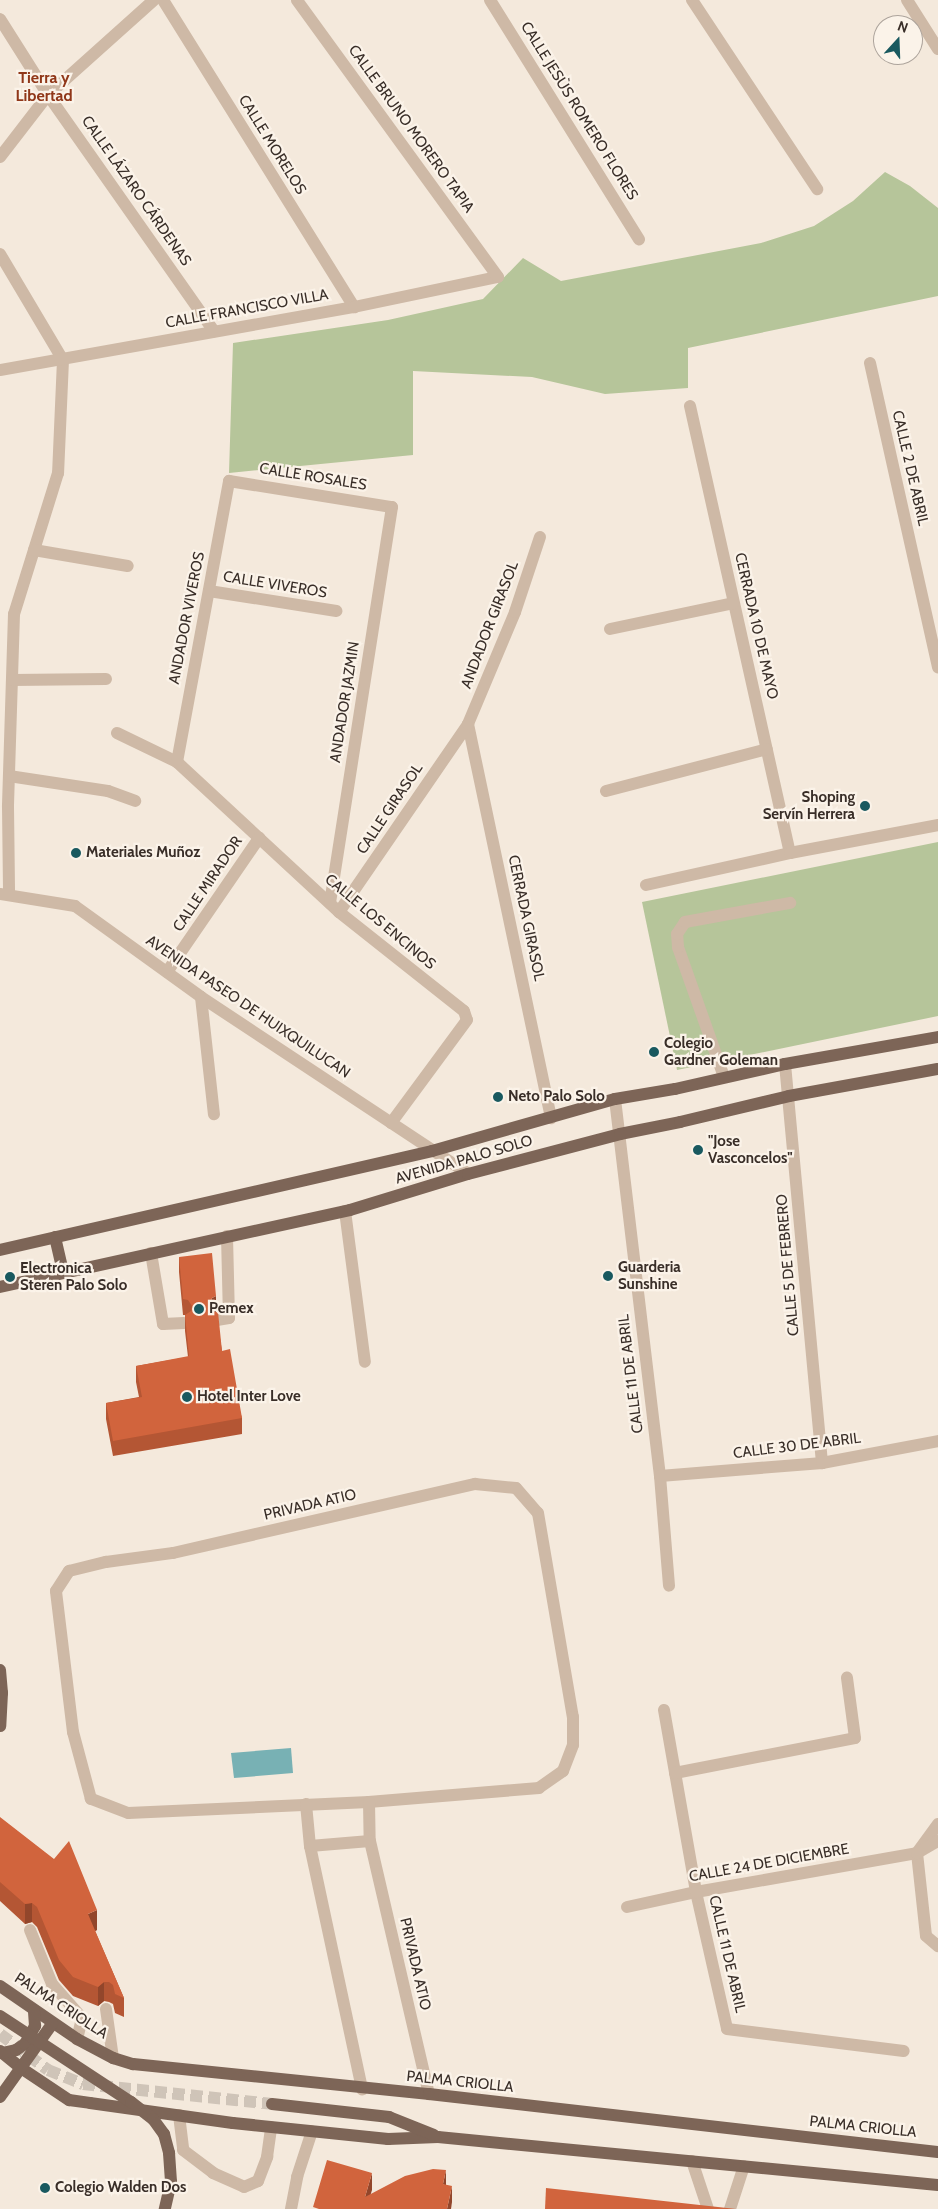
<!DOCTYPE html>
<html>
<head>
<meta charset="utf-8">
<style>
  body { margin:0 }
  #map { position:relative; width:938px; height:2209px; overflow:hidden; background:#f4e9dc; font-family:Cabin,sans-serif }
  div>[style] { position:absolute }
  [style*='--x'] { left:calc(var(--x)*1px); top:calc(var(--y)*1px); width:calc(var(--w)*1px); rotate:calc(var(--a)*1deg) }
  .green>* { inset:0; background:#b6c59a }
  .water>* { inset:0; background:#78b1b4 }
  .major-tunnel>* { height:12px; margin-top:-6px; transform-origin:0; background:repeating-linear-gradient(90deg,#cfc4b8 0 12px,transparent 0 18px) }
  .minor>* { height:12px; margin:-6px; padding:0 6px; transform-origin:6px; border-radius:6px; background:#ceb9a6 }
  .major>* { height:12px; margin:-6px; padding:0 6px; transform-origin:6px; border-radius:6px; background:#7d6557 }
  .major-bridge>* { height:12px; margin:-6px; padding:0 6px; transform-origin:6px; border-radius:6px; background:#7d6557 }
  .wall>* { inset:0; background:#b45634 }
  .shaded-wall>* { inset:0; background:#92462b }
  .building>* { inset:0; background:#d1643d }
  .dots>* { width:14px; height:14px; translate:-50% -50%; box-sizing:border-box; border:2px solid #fbf3e9; border-radius:50% }
  span { translate:-50% -50%; white-space:nowrap; text-align:center; line-height:1.15; -webkit-text-stroke:4.5px #fbf3e9; paint-order:stroke }
  .street-label { font-size:15px; color:#392e28 }
  .poi-label { font-size:15px; color:#392e28; font-weight:700 }
  .right { translate:-100% -50%; text-align:right }
  .left { translate:0 -50%; text-align:left }
  .neighbourhood-label { font-size:16px; color:#903719; font-weight:700 }
  .north { position:absolute; left:873px; top:15px; width:50px; height:50px; box-sizing:border-box; background:#fbf3e9; border:1px solid #ada49c; border-radius:50%; rotate:20deg; font-size:14px; font-weight:700; line-height:20px; text-align:center; color:#392e28 }
  .north::after { content:''; display:block; margin:auto; width:18px; height:22px; background:#19595f; clip-path:polygon(50% 0,100% 100%,50% 72%,0 100%) }
</style>
</head>
<body>
<div id="map">
  <div class="green">
    <div style="clip-path:polygon(885px 172px,910px 186px,938px 208px,938px 296px,688px 348px,688px 388px,605px 394px,532px 377px,413px 371px,413px 455px,229px 473px,233px 343px,388px 320px,483px 299px,523px 258px,561px 281px,761px 243px,814px 226px,853px 201px)"></div>
    <div style="clip-path:polygon(938px 842px,938px 1016px,677px 1070px,642px 902px)"></div>
  </div>
  <div class="water">
    <div style="clip-path:polygon(291px 1748px,293px 1773px,234px 1778px,231px 1753px)"></div>
  </div>
  <div class="major-tunnel">
    <div style="--x:0;--y:2034;--w:60;--a:36.9"></div>
    <div style="--x:48;--y:2070;--w:38;--a:22"></div>
    <div style="--x:83;--y:2084;--w:190;--a:6"></div>
  </div>
  <div class="minor">
    <div style="--x:163;--y:0;--w:362;--a:58.1"></div>
    <div style="--x:490;--y:0;--w:282;--a:58.1"></div>
    <div style="--x:692;--y:0;--w:227;--a:56.5"></div>
    <div style="--x:907;--y:0;--w:58;--a:57.7"></div>
    <div style="--x:0;--y:19;--w:90;--a:57.7"></div>
    <div style="--x:48;--y:95;--w:289;--a:54.9"></div>
    <div style="--x:0;--y:157;--w:78;--a:-52.3"></div>
    <div style="--x:48;--y:95;--w:142;--a:-41.9"></div>
    <div style="--x:0;--y:254;--w:123;--a:59.3"></div>
    <div style="--x:63;--y:360;--w:113;--a:92.5"></div>
    <div style="--x:58;--y:473;--w:148;--a:107.3"></div>
    <div style="--x:14;--y:614;--w:193;--a:91.8"></div>
    <div style="--x:8;--y:807;--w:88;--a:89.3"></div>
    <div style="--x:870;--y:363;--w:312;--a:77.4"></div>
    <div style="--x:0;--y:370;--w:360;--a:-10.1"></div>
    <div style="--x:354;--y:307;--w:147;--a:-11.8"></div>
    <div style="--x:498;--y:277;--w:342;--a:-126"></div>
    <div style="--x:690;--y:406;--w:458;--a:77.4"></div>
    <div style="--x:34;--y:550;--w:95;--a:9.7"></div>
    <div style="--x:209;--y:591;--w:129;--a:8.9"></div>
    <div style="--x:610;--y:629;--w:126;--a:-11.9"></div>
    <div style="--x:12;--y:680;--w:94;--a:-0.6"></div>
    <div style="--x:468;--y:724;--w:403;--a:78.1"></div>
    <div style="--x:117;--y:733;--w:67;--a:25.8"></div>
    <div style="--x:177;--y:762;--w:221;--a:42.8"></div>
    <div style="--x:339;--y:912;--w:159;--a:38.4"></div>
    <div style="--x:464;--y:1011;--w:9;--a:72"></div>
    <div style="--x:467;--y:1020;--w:128;--a:126.4"></div>
    <div style="--x:177;--y:762;--w:286;--a:-79.5"></div>
    <div style="--x:229;--y:481;--w:165;--a:9.1"></div>
    <div style="--x:392;--y:507;--w:401;--a:98.9"></div>
    <div style="--x:9;--y:776;--w:100;--a:8.6"></div>
    <div style="--x:108;--y:791;--w:29;--a:20"></div>
    <div style="--x:606;--y:791;--w:166;--a:-14.6"></div>
    <div style="--x:646;--y:885;--w:148;--a:-12.5"></div>
    <div style="--x:790;--y:853;--w:151;--a:-10.7"></div>
    <div style="--x:0;--y:894;--w:76;--a:9.1"></div>
    <div style="--x:75;--y:906;--w:155;--a:35.8"></div>
    <div style="--x:201;--y:997;--w:320;--a:33.5"></div>
    <div style="--x:339;--y:912;--w:228;--a:-55.5"></div>
    <div style="--x:468;--y:724;--w:121;--a:-67.2"></div>
    <div style="--x:515;--y:612;--w:79;--a:-71.6"></div>
    <div style="--x:167;--y:972;--w:163;--a:-55.5"></div>
    <div style="--x:201;--y:997;--w:118;--a:83.7"></div>
    <div style="--x:785;--y:1064;--w:401;--a:84.7"></div>
    <div style="--x:724;--y:1077;--w:138;--a:-109.5"></div>
    <div style="--x:678;--y:947;--w:13;--a:-94"></div>
    <div style="--x:677;--y:934;--w:14;--a:-56"></div>
    <div style="--x:685;--y:922;--w:107;--a:-10.3"></div>
    <div style="--x:615;--y:1099;--w:380;--a:83.2"></div>
    <div style="--x:660;--y:1476;--w:110;--a:85.3"></div>
    <div style="--x:345;--y:1211;--w:152;--a:82.5"></div>
    <div style="--x:151;--y:1253;--w:72;--a:80.4"></div>
    <div style="--x:163;--y:1324;--w:21;--a:-3"></div>
    <div style="--x:217;--y:1320;--w:12;--a:-9"></div>
    <div style="--x:229;--y:1318;--w:82;--a:-91.4"></div>
    <div style="--x:660;--y:1476;--w:163;--a:-4.6"></div>
    <div style="--x:822;--y:1463;--w:118;--a:-10.7"></div>
    <div style="--x:475;--y:1484;--w:41;--a:5.6"></div>
    <div style="--x:516;--y:1488;--w:33;--a:49"></div>
    <div style="--x:538;--y:1513;--w:207;--a:80.3"></div>
    <div style="--x:573;--y:1717;--w:28;--a:90"></div>
    <div style="--x:573;--y:1745;--w:28;--a:111"></div>
    <div style="--x:563;--y:1771;--w:29;--a:145"></div>
    <div style="--x:539;--y:1788;--w:171;--a:175.3"></div>
    <div style="--x:369;--y:1802;--w:241;--a:177.4"></div>
    <div style="--x:128;--y:1813;--w:40;--a:-159"></div>
    <div style="--x:91;--y:1799;--w:69;--a:-105"></div>
    <div style="--x:73;--y:1732;--w:142;--a:-96.9"></div>
    <div style="--x:56;--y:1591;--w:24;--a:-57"></div>
    <div style="--x:69;--y:1571;--w:38;--a:-14"></div>
    <div style="--x:106;--y:1562;--w:68;--a:-7.7"></div>
    <div style="--x:173;--y:1553;--w:310;--a:-12.9"></div>
    <div style="--x:664;--y:1710;--w:185;--a:80"></div>
    <div style="--x:696;--y:1892;--w:140;--a:77.2"></div>
    <div style="--x:727;--y:2029;--w:178;--a:7.1"></div>
    <div style="--x:675;--y:1773;--w:183;--a:-11"></div>
    <div style="--x:855;--y:1738;--w:61;--a:-97.6"></div>
    <div style="--x:369;--y:1802;--w:39;--a:89"></div>
    <div style="--x:370;--y:1841;--w:260;--a:76.9"></div>
    <div style="--x:306;--y:1804;--w:42;--a:84.6"></div>
    <div style="--x:310;--y:1846;--w:249;--a:77.9"></div>
    <div style="--x:938;--y:1824;--w:36;--a:126"></div>
    <div style="--x:917;--y:1853;--w:83;--a:83.8"></div>
    <div style="--x:926;--y:1936;--w:16;--a:40"></div>
    <div style="--x:310;--y:1846;--w:60;--a:-4.8"></div>
    <div style="--x:627;--y:1907;--w:71;--a:-12.3"></div>
    <div style="--x:696;--y:1892;--w:224;--a:-10"></div>
    <div style="--x:917;--y:1853;--w:24;--a:-30"></div>
    <div style="--x:30;--y:1930;--w:58;--a:67.8"></div>
    <div style="--x:52;--y:1984;--w:45;--a:48.6"></div>
    <div style="--x:82;--y:2018;--w:22;--a:103"></div>
    <div style="--x:106;--y:2009;--w:49;--a:81.9"></div>
    <div style="--x:179;--y:2115;--w:35;--a:83"></div>
    <div style="--x:183;--y:2150;--w:38;--a:37"></div>
    <div style="--x:213;--y:2173;--w:34;--a:24"></div>
    <div style="--x:244;--y:2187;--w:15;--a:-23"></div>
    <div style="--x:258;--y:2181;--w:26;--a:-69"></div>
    <div style="--x:267;--y:2157;--w:30;--a:-82"></div>
    <div style="--x:692;--y:2161;--w:51;--a:71.6"></div>
    <div style="--x:291;--y:2209;--w:33;--a:-79"></div>
    <div style="--x:297;--y:2177;--w:48;--a:-71.9"></div>
    <div style="--x:730;--y:2209;--w:45;--a:-72"></div>
  </div>
  <div class="major">
    <div style="--x:55;--y:1237;--w:37;--a:77"></div>
    <div style="--x:0;--y:1250;--w:443;--a:-12.9"></div>
    <div style="--x:432;--y:1151;--w:190;--a:-15.9"></div>
    <div style="--x:615;--y:1099;--w:61;--a:-9.5"></div>
    <div style="--x:675;--y:1089;--w:113;--a:-12.8"></div>
    <div style="--x:785;--y:1064;--w:155;--a:-10"></div>
    <div style="--x:0;--y:1287;--w:358;--a:-12.4"></div>
    <div style="--x:350;--y:1210;--w:123;--a:-17"></div>
    <div style="--x:468;--y:1174;--w:157;--a:-14.7"></div>
    <div style="--x:620;--y:1134;--w:61;--a:-11.3"></div>
    <div style="--x:680;--y:1122;--w:112;--a:-13.4"></div>
    <div style="--x:789;--y:1096;--w:151;--a:-10.3"></div>
    <div style="--x:0;--y:1670;--w:23;--a:85"></div>
    <div style="--x:2;--y:1693;--w:33;--a:93"></div>
    <div style="--x:0;--y:1986;--w:93;--a:34.5"></div>
    <div style="--x:77;--y:2039;--w:41;--a:27.8"></div>
    <div style="--x:113;--y:2058;--w:21;--a:17"></div>
    <div style="--x:133;--y:2064;--w:298;--a:5.8"></div>
    <div style="--x:429;--y:2094;--w:512;--a:6.5"></div>
    <div style="--x:0;--y:2051;--w:27;--a:39"></div>
    <div style="--x:21;--y:2068;--w:58;--a:33.7"></div>
    <div style="--x:69;--y:2100;--w:21;--a:8"></div>
    <div style="--x:90;--y:2103;--w:144;--a:8"></div>
    <div style="--x:233;--y:2123;--w:156;--a:5.9"></div>
    <div style="--x:388;--y:2139;--w:50;--a:-2.3"></div>
    <div style="--x:438;--y:2137;--w:502;--a:5.48"></div>
    <div style="--x:2;--y:2053;--w:14;--a:-12"></div>
    <div style="--x:16;--y:2050;--w:11;--a:-34"></div>
    <div style="--x:25;--y:2044;--w:21;--a:-61"></div>
    <div style="--x:35;--y:2026;--w:16;--a:-94"></div>
    <div style="--x:0;--y:2097;--w:90;--a:-54.5"></div>
    <div style="--x:272;--y:2104;--w:118;--a:6.3"></div>
    <div style="--x:389;--y:2117;--w:48;--a:21.8"></div>
    <div style="--x:164;--y:2134;--w:20;--a:75"></div>
    <div style="--x:169;--y:2153;--w:29;--a:86"></div>
    <div style="--x:171;--y:2182;--w:28;--a:103"></div>
  </div>
  <div class="major-bridge">
    <div style="--x:0;--y:2016;--w:157;--a:33.3"></div>
    <div style="--x:131;--y:2102;--w:28;--a:38"></div>
    <div style="--x:153;--y:2119;--w:19;--a:54"></div>
  </div>
  <div class="wall">
    <div style="clip-path:polygon(179px 1257px,216px 1312px,222px 1351px,242px 1418px,242px 1434px,113px 1456px,106px 1419px,106px 1403px,139px 1397px,136px 1382px,136px 1366px,188px 1357px,185px 1331px,185px 1315px,183px 1315px,179px 1272px)"></div>
    <div style="clip-path:polygon(0 1818px,97px 1930px,95px 1931px,124px 1998px,124px 2017px,115px 2013px,113px 2004px,109px 2002px,104px 2001px,98px 2006px,73px 1996px,59px 1980px,37px 1927px,32px 1922px,25px 1924px,0 1901px)"></div>
  </div>
  <div class="shaded-wall">
    <div style="clip-path:polygon(216px 1296px,216px 1312px,209px 1322px,209px 1306px,212px 1298px)"></div>
    <div style="clip-path:polygon(32px 1903px,32px 1922px,25px 1924px,25px 1904px)"></div>
    <div style="clip-path:polygon(97px 1910px,97px 1930px,88px 1934px,88px 1914px)"></div>
    <div style="clip-path:polygon(104px 1982px,104px 2001px,98px 2006px,98px 1987px)"></div>
    <div style="clip-path:polygon(446px 2170px,446px 2186px,443px 2184px)"></div>
    <div style="clip-path:polygon(372px 2173px,372px 2190px,366px 2209px,365px 2197px)"></div>
    <div style="clip-path:polygon(452px 2186px,452px 2202px,451px 2209px,447px 2209px)"></div>
  </div>
  <div class="building">
    <div style="clip-path:polygon(212px 1253px,216px 1296px,212px 1298px,209px 1306px,214px 1312px,218px 1312px,222px 1351px,230px 1349px,242px 1418px,113px 1441px,106px 1403px,142px 1397px,136px 1366px,189px 1356px,185px 1315px,191px 1311px,192px 1306px,188px 1300px,183px 1299px,179px 1257px)"></div>
    <div style="clip-path:polygon(0 1817px,54px 1859px,69px 1841px,97px 1910px,88px 1914px,124px 1998px,115px 1994px,113px 1985px,109px 1982px,104px 1982px,98px 1987px,73px 1977px,59px 1960px,37px 1907px,32px 1903px,25px 1904px,0 1882px)"></div>
    <div style="clip-path:polygon(327px 2160px,372px 2173px,365px 2197px,405px 2176px,433px 2169px,446px 2170px,443px 2184px,452px 2186px,447px 2209px,319px 2209px,313px 2207px)"></div>
    <div style="clip-path:polygon(546px 2188px,736px 2209px,545px 2209px)"></div>
  </div>
  <div class="dots">
    <div style="left:865px;top:806px;background:#19595f"></div>
    <div style="left:76px;top:853px;background:#19595f"></div>
    <div style="left:654px;top:1052px;background:#19595f"></div>
    <div style="left:498px;top:1097px;background:#19595f"></div>
    <div style="left:698px;top:1150px;background:#19595f"></div>
    <div style="left:608px;top:1276px;background:#19595f"></div>
    <div style="left:10px;top:1277px;background:#19595f"></div>
    <div style="left:199px;top:1309px;background:#19595f"></div>
    <div style="left:187px;top:1397px;background:#19595f"></div>
    <div style="left:45px;top:2188px;background:#19595f"></div>
  </div>
  <div class="street-label">
    <span style="left:579px;top:111px;rotate:58deg">CALLE JESÙS ROMERO FLORES</span>
    <span style="left:411px;top:129px;rotate:54deg">CALLE BRUNO MORERO TAPIA</span>
    <span style="left:272px;top:145px;rotate:58deg">CALLE MORELOS</span>
    <span style="left:136px;top:191px;rotate:55deg">CALLE LÁZARO CÁRDENAS</span>
    <span style="left:247px;top:309px;rotate:-10deg">CALLE FRANCISCO VILLA</span>
    <span style="left:910px;top:468px;rotate:77deg">CALLE 2 DE ABRIL</span>
    <span style="left:313px;top:477px;rotate:9deg">CALLE ROSALES</span>
    <span style="left:275px;top:585px;rotate:9deg">CALLE VIVEROS</span>
    <span style="left:187px;top:618px;rotate:-79deg">ANDADOR VIVEROS</span>
    <span style="left:490px;top:625px;rotate:-69deg">ANDADOR GIRASOL</span>
    <span style="left:756px;top:626px;rotate:77deg">CERRADA 10 DE MAYO</span>
    <span style="left:345px;top:702px;rotate:-81deg">ANDADOR JAZMIN</span>
    <span style="left:390px;top:809px;rotate:-56deg">CALLE GIRASOL</span>
    <span style="left:208px;top:884px;rotate:-56deg">CALLE MIRADOR</span>
    <span style="left:526px;top:918px;rotate:78deg">CERRADA GIRASOL</span>
    <span style="left:380px;top:922px;rotate:40deg">CALLE LOS ENCINOS</span>
    <span style="left:248px;top:1007px;rotate:34deg">AVENIDA PASEO DE HUIXQUILUCAN</span>
    <span style="left:464px;top:1160px;rotate:-16deg">AVENIDA PALO SOLO</span>
    <span style="left:788px;top:1265px;rotate:-95deg">CALLE 5 DE FEBRERO</span>
    <span style="left:631px;top:1374px;rotate:-97deg">CALLE 11 DE ABRIL</span>
    <span style="left:797px;top:1446px;rotate:-7deg">CALLE 30 DE ABRIL</span>
    <span style="left:310px;top:1505px;rotate:-13deg">PRIVADA ATIO</span>
    <span style="left:769px;top:1863px;rotate:-10deg">CALLE 24 DE DICIEMBRE</span>
    <span style="left:727px;top:1954px;rotate:77deg">CALLE 11 DE ABRIL</span>
    <span style="left:415px;top:1964px;rotate:77deg">PRIVADA ATIO</span>
    <span style="left:61px;top:2006px;rotate:33deg">PALMA CRIOLLA</span>
    <span style="left:460px;top:2082px;rotate:6deg">PALMA CRIOLLA</span>
    <span style="left:863px;top:2127px;rotate:6deg">PALMA CRIOLLA</span>
  </div>
  <div class="poi-label">
    <span class="right" style="left:855px;top:806px">Shoping<br>Servín Herrera</span>
    <span class="left" style="left:86px;top:853px">Materiales Muñoz</span>
    <span class="left" style="left:664px;top:1052px">Colegio<br>Gardner Goleman</span>
    <span class="left" style="left:508px;top:1097px">Neto Palo Solo</span>
    <span class="left" style="left:708px;top:1150px">"Jose<br>Vasconcelos"</span>
    <span class="left" style="left:618px;top:1276px">Guarderia<br>Sunshine</span>
    <span class="left" style="left:20px;top:1277px">Electronica<br>Steren Palo Solo</span>
    <span class="left" style="left:209px;top:1309px">Pemex</span>
    <span class="left" style="left:197px;top:1397px">Hotel Inter Love</span>
    <span class="left" style="left:55px;top:2188px">Colegio Walden Dos</span>
  </div>
  <div class="neighbourhood-label">
    <span style="left:44px;top:87px">Tierra y<br>Libertad</span>
  </div>
  <div class="north">N</div>
</div>
</body>
</html>
